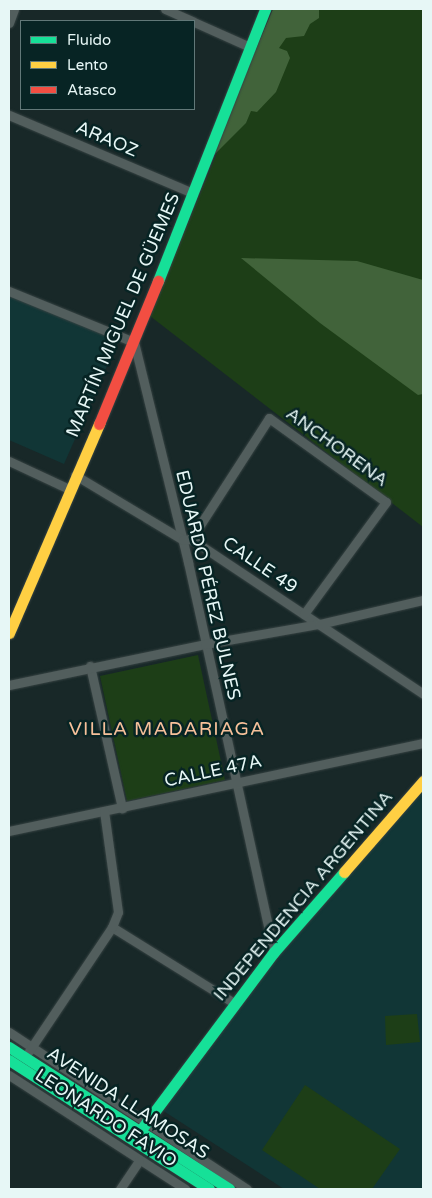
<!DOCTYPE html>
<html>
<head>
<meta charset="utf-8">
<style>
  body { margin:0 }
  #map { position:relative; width:432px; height:1198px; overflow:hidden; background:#182828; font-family:"Varela Round",sans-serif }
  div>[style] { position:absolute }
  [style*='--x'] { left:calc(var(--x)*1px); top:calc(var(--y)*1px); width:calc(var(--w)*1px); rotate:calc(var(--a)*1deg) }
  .built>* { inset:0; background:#113636 }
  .green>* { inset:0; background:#1d3e17 }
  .forest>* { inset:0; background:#41633a }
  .roads { filter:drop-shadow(0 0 1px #364242) drop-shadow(0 0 1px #364242) }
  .street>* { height:9px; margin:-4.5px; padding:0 4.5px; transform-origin:4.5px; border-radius:4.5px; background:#525e5d }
  .fast>* { height:11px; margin:-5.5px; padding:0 5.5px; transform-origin:5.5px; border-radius:5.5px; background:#16e098 }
  .slow>* { height:11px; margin:-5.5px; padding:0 5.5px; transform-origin:5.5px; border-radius:5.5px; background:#ffcf43 }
  .jam>* { height:11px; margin:-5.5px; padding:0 5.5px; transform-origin:5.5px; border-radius:5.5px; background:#f24e42 }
  span { translate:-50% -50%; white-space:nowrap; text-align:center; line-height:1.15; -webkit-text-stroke:5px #072424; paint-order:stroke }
  .street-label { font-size:18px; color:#e7f7f6 }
  .neighbourhood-label { font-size:19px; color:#f6c09a; letter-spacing:1px }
  .frame { position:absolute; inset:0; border:10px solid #e7f7f6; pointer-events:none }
  .legend { position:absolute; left:20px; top:20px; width:175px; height:90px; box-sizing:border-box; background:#072424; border:1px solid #617878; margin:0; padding:6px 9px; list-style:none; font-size:15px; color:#e7f7f6 }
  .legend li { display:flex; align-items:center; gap:10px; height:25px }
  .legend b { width:25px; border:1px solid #617878 }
</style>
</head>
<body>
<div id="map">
  <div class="built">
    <div style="clip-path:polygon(9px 293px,118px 341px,64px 464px,9px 440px)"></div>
    <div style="clip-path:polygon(423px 784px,423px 1189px,284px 1189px,162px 1110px,262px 975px)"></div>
  </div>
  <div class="green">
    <div style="clip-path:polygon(276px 9px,423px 9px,423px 527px,150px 316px)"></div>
    <div style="clip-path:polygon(198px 655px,225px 780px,127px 801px,100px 676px)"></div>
    <div style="clip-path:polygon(417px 1014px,420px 1042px,386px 1045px,385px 1016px)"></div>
    <div style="clip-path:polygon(305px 1085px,400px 1149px,372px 1189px,320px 1189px,262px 1150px)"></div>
  </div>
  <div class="forest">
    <div style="clip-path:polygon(273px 9px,319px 9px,319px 18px,310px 24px,304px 36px,286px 38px,279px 48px,287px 51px,290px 58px,276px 92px,257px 112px,251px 111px,246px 123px,209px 160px)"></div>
    <div style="clip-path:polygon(241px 258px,357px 261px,423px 280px,423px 394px,418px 395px,320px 323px)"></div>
  </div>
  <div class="roads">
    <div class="street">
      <div style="--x:165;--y:9;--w:30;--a:24"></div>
      <div style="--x:194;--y:22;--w:61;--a:24.1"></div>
      <div style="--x:9;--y:23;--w:15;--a:-70"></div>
      <div style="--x:9;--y:115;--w:200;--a:23"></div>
      <div style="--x:9;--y:291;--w:135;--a:22.2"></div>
      <div style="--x:134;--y:342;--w:227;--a:76.2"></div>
      <div style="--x:188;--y:562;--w:399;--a:77.6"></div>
      <div style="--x:9;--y:461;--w:66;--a:25"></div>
      <div style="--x:75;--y:475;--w:126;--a:31"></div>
      <div style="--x:183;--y:540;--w:8;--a:-7"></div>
      <div style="--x:191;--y:539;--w:279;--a:33.7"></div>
      <div style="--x:191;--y:539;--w:144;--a:-57.2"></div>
      <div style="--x:269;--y:418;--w:144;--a:35.7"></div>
      <div style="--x:386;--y:502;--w:139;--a:126.2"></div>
      <div style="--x:90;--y:666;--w:146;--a:77.3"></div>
      <div style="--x:9;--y:685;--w:200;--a:-11.8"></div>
      <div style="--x:205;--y:644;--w:116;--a:-10"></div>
      <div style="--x:319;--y:624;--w:107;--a:-13"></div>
      <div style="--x:9;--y:831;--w:423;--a:-12"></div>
      <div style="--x:112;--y:927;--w:144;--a:31.9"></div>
      <div style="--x:9;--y:1032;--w:285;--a:33.4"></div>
      <div style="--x:29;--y:1051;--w:149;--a:-56.2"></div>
      <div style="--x:112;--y:927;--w:16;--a:-68"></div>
      <div style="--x:118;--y:912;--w:102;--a:-97.9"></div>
      <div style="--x:9;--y:1075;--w:210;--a:32.9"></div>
      <div style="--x:120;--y:1189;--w:34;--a:-56"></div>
    </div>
    <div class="fast">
      <div style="--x:158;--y:281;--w:292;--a:-68.5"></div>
      <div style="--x:9;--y:1047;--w:262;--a:32.8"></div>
      <div style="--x:9;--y:1060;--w:238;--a:32.8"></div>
      <div style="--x:140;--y:1131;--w:224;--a:-53.2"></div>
      <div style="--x:274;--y:952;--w:106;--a:-48.8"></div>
    </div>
    <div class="slow">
      <div style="--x:9;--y:633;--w:228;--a:-66.7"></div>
      <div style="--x:344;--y:872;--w:121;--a:-49"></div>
    </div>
    <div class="jam">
      <div style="--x:99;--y:424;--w:155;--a:-67.6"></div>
    </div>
  </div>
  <div class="street-label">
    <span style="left:107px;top:139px;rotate:23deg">ARAOZ</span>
    <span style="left:123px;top:315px;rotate:-67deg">MARTÍN MIGUEL DE GÜEMES</span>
    <span style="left:337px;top:447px;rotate:36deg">ANCHORENA</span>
    <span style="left:260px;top:565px;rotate:34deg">CALLE 49</span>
    <span style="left:208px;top:585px;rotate:77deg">EDUARDO PÉREZ BULNES</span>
    <span style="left:213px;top:771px;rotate:-12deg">CALLE 47A</span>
    <span style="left:303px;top:896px;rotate:-50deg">INDEPENDENCIA ARGENTINA</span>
    <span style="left:128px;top:1103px;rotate:33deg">AVENIDA LLAMOSAS</span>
    <span style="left:106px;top:1118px;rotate:33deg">LEONARDO FAVIO</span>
  </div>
  <div class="neighbourhood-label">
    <span style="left:167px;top:730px">VILLA MADARIAGA</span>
  </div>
  <div class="frame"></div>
  <ul class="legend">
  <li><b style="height:6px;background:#16e098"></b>Fluido</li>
  <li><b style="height:6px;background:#ffcf43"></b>Lento</li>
  <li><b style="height:6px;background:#f24e42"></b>Atasco</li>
  </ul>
</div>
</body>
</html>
